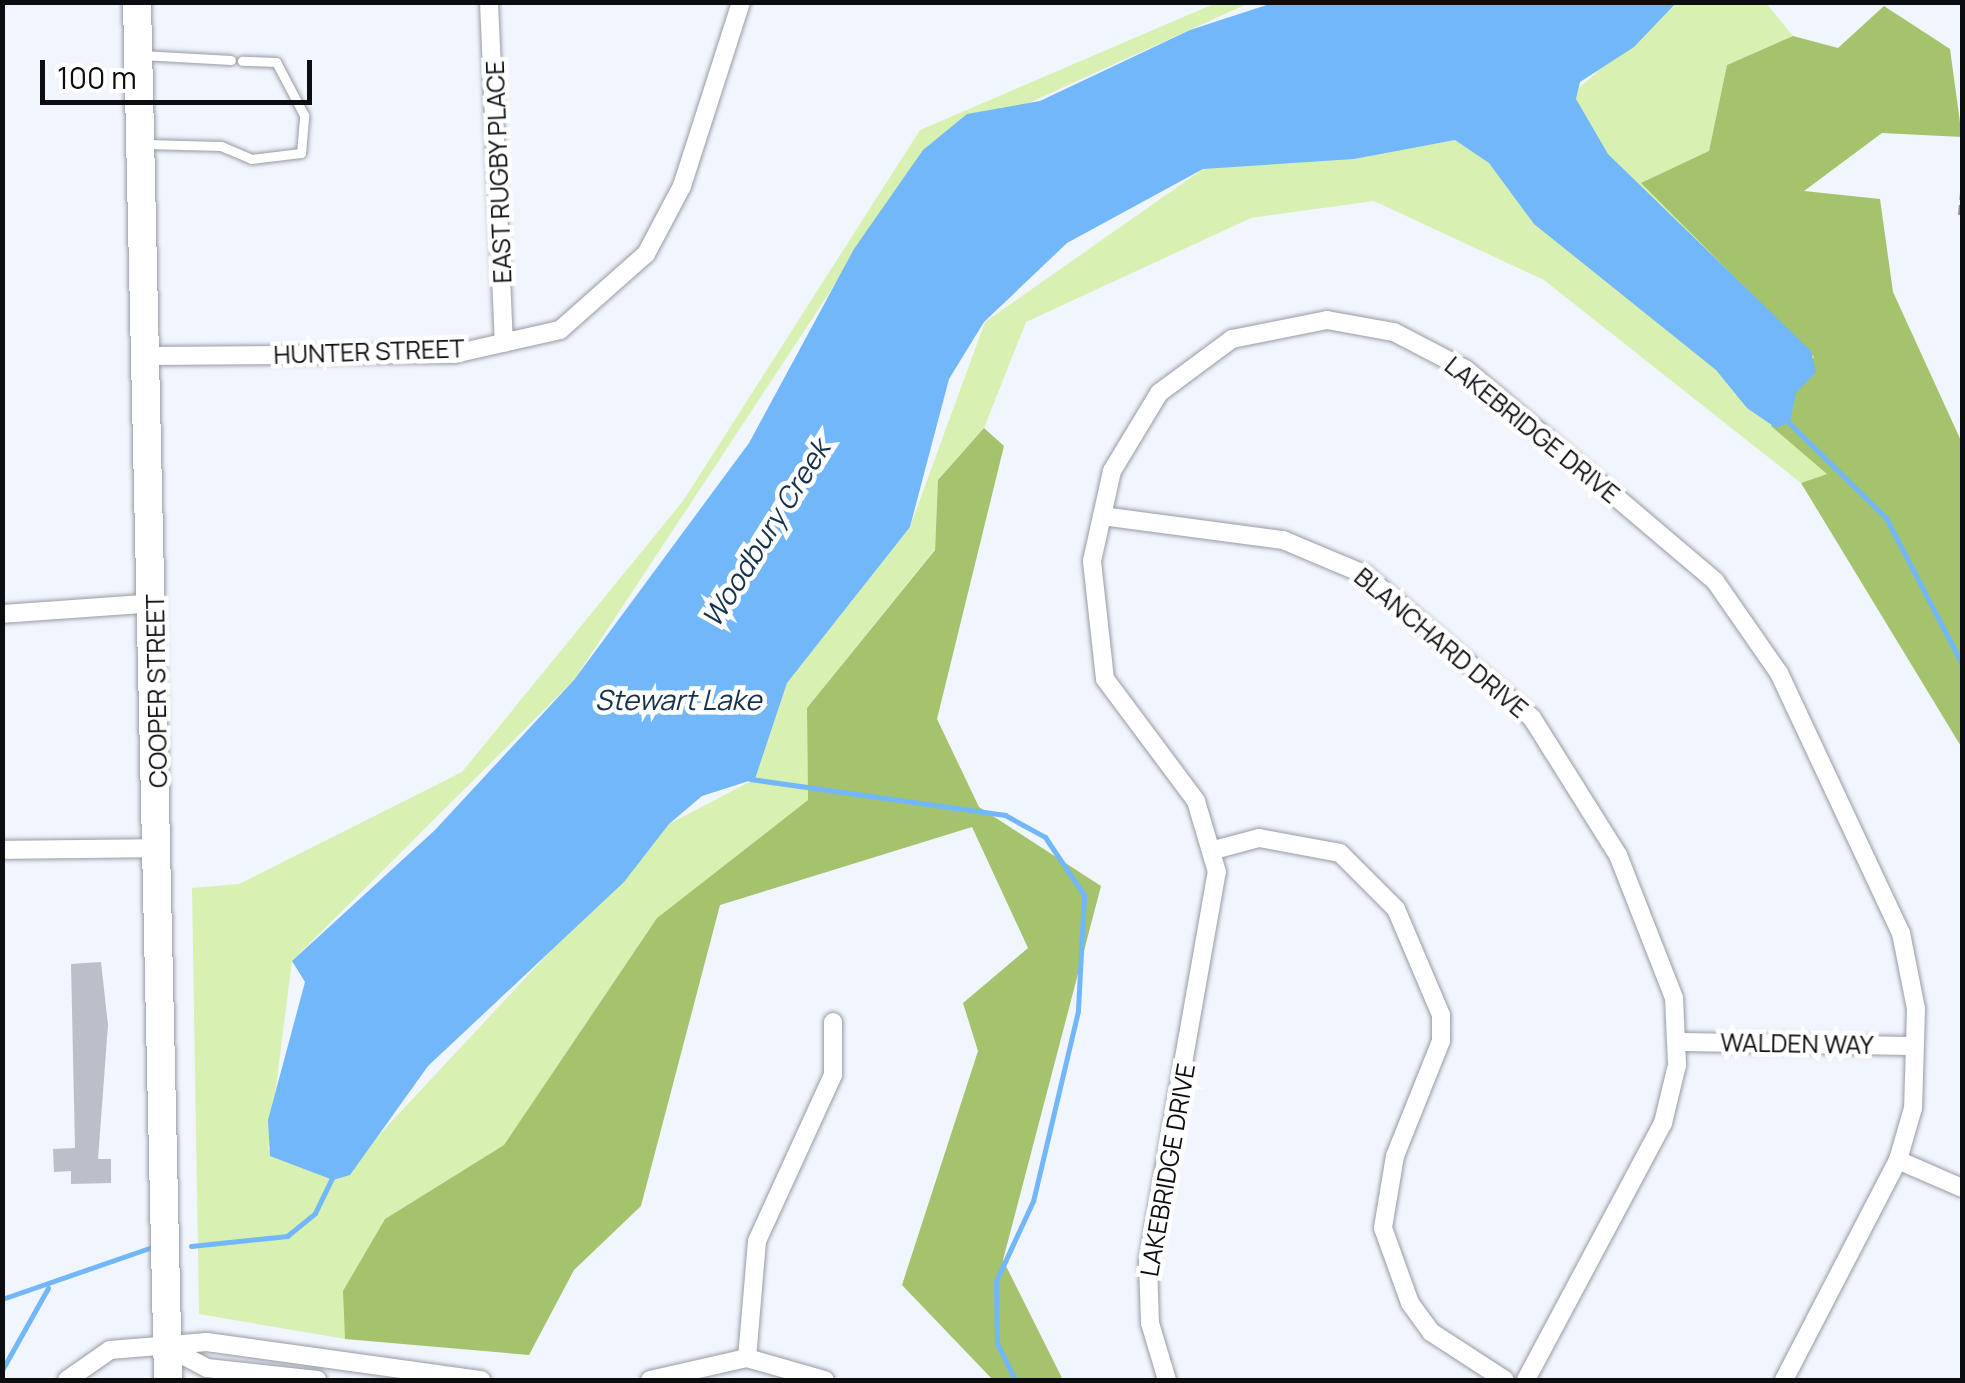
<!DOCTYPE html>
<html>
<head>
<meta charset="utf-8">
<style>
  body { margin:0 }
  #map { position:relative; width:1965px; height:1383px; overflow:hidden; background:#f1f5fd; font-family:Manrope,sans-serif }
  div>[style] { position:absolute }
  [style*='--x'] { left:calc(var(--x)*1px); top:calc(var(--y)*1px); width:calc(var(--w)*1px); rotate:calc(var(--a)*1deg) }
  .green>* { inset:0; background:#d9f0b3 }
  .forest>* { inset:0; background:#a4c36c }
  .water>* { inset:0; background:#72b7f9 }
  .stream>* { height:5px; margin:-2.5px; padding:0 2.5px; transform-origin:2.5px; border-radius:2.5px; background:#72b7f9 }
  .building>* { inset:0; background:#bbbfc9 }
  .path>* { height:4px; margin-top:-2px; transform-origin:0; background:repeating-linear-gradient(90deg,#8f9298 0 10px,transparent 0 15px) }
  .roads { filter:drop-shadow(0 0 2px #969ba4) drop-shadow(0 0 2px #969ba4) }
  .service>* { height:9px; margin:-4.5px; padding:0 4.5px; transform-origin:4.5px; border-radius:4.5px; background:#fff }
  .minor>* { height:18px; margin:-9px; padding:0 9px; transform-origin:9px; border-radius:9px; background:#fff }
  .primary>* { height:28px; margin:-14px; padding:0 14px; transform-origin:14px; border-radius:14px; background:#fff }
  span { translate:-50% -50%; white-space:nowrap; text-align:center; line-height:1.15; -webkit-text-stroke:9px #fff; paint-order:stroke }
  .street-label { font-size:25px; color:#0c0d10 }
  .water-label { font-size:28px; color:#15324d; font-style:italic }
  .frame { position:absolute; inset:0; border:5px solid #0c0d10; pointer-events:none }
  .scale { position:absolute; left:40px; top:60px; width:272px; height:45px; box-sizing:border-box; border:5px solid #0c0d10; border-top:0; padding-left:12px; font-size:30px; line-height:35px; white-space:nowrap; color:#0c0d10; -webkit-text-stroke:8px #fff; paint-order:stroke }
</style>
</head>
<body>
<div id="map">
  <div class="green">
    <div style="clip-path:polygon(1216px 3px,1249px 3px,923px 151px,574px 680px,292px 961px,268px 1150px,338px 1179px,669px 824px,755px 779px,787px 683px,910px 527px,985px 322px,1203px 169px,1455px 140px,1576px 91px,1673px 3px,1766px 3px,1793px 36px,1727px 65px,1709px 151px,1814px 357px,1828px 474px,1801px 483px,1544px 280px,1374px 201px,1251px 218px,1026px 322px,984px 428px,938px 480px,935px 549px,807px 708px,808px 800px,657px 918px,504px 1145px,385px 1219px,344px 1291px,345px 1339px,199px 1314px,192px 888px,239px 884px,462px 772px,683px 501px,920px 130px)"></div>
  </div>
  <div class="forest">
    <div style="clip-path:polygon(1884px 6px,1950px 49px,1962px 137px,1882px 133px,1804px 191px,1880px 199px,1893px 292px,1962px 443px,1962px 748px,1801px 483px,1827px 474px,1771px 426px,1814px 357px,1641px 183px,1709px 151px,1727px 65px,1793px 36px,1838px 48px)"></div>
    <div style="clip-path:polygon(984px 428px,1004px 446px,937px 719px,979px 807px,1101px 886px,1003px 1260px,1063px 1380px,993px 1380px,902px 1285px,978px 1051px,963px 1003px,1028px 948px,972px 827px,720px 905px,641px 1206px,574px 1270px,529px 1355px,345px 1339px,343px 1291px,385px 1219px,504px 1145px,657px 918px,808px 800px,807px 708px,935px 550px,938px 480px)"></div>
  </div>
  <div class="water">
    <div style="clip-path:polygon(1273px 3px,1676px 3px,1634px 47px,1580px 82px,1576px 99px,1608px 154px,1811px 351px,1816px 372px,1796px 393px,1790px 422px,1776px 428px,1747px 408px,1716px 370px,1534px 224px,1489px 163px,1455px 140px,1354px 159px,1203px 169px,1067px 243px,984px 322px,949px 379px,910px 527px,787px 683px,755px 779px,702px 796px,669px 824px,624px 882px,428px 1066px,350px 1175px,333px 1180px,270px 1156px,268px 1120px,305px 982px,292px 961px,435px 830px,574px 680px,749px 443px,854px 249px,923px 150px,967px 114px,1040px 101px,1190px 30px)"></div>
  </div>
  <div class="stream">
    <div style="--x:1785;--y:419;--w:141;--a:44.4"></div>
    <div style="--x:1886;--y:518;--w:165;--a:62.5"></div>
    <div style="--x:750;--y:779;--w:258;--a:8"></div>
    <div style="--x:1005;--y:815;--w:46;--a:28.8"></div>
    <div style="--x:1045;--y:837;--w:70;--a:56.1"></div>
    <div style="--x:1084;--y:895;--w:116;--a:93"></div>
    <div style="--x:1078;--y:1011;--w:195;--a:103.3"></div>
    <div style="--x:1033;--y:1201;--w:88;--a:114.8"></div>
    <div style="--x:996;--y:1281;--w:62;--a:89.1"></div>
    <div style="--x:997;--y:1343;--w:41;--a:64.1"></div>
    <div style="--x:191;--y:1246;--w:97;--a:-5.9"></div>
    <div style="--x:287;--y:1236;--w:36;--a:-39"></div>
    <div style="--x:315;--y:1213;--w:41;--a:-64.1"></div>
    <div style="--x:2;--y:1299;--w:162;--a:-19.1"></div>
    <div style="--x:2;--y:1370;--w:94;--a:-60.7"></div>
  </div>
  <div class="building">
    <div style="clip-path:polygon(101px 962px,108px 1025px,98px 1159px,111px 1159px,111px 1183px,71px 1184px,71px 1171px,54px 1172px,53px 1149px,75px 1148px,71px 964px)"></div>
  </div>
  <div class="path">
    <div style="--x:1960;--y:215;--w:25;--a:-85"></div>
  </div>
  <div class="roads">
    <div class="service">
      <div style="--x:141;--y:55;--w:90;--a:3.2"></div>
      <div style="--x:145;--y:144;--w:76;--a:1.5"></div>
      <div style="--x:221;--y:146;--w:33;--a:23"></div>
      <div style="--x:251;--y:159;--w:50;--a:-6.8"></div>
      <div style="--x:301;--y:153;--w:38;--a:-85"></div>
      <div style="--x:304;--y:115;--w:60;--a:-117.8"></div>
      <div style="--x:276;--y:62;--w:34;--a:-178"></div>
    </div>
    <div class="minor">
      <div style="--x:489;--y:2;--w:341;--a:87.5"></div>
      <div style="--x:149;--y:356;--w:305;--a:-0.4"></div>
      <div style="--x:454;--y:354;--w:109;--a:-12.8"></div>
      <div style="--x:560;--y:330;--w:115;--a:-41.5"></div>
      <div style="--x:646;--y:254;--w:77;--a:-62.1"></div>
      <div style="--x:682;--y:186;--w:193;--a:-72.2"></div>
      <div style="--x:1102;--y:516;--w:183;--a:7.6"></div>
      <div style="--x:1283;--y:540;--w:88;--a:22.8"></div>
      <div style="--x:1364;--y:574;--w:221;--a:40.6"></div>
      <div style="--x:1532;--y:718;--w:162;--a:57.9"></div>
      <div style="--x:1618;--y:855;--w:154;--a:68.6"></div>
      <div style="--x:1674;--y:998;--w:67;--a:87.4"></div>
      <div style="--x:1677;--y:1065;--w:60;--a:103.6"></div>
      <div style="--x:1663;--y:1123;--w:291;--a:118.1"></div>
      <div style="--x:2;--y:614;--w:153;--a:-4.1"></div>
      <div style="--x:2;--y:850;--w:158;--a:-0.7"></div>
      <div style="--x:1214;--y:850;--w:47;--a:-14.9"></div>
      <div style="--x:1259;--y:838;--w:82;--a:10.5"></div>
      <div style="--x:1340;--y:853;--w:79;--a:45"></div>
      <div style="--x:1396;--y:909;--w:115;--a:67"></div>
      <div style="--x:1441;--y:1015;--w:26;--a:90"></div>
      <div style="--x:1441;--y:1041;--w:124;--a:111.8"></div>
      <div style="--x:1395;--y:1156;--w:73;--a:99.5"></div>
      <div style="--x:1383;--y:1228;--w:80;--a:70.2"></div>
      <div style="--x:1410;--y:1303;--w:36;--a:54"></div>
      <div style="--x:1431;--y:1332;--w:88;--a:33"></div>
      <div style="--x:1679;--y:1042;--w:235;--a:1"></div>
      <div style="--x:1898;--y:1160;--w:70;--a:23.6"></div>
      <div style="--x:169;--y:1348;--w:43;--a:27.8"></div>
      <div style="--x:207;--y:1368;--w:111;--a:6.2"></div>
      <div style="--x:747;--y:1358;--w:117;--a:-85.1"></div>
      <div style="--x:757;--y:1241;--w:183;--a:-65.4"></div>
      <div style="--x:833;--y:1075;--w:53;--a:-90"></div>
      <div style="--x:67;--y:1380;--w:52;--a:-34.9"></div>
      <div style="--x:110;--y:1350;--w:97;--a:-4.7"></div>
      <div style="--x:207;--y:1342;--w:277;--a:7.9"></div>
      <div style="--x:650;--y:1380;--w:99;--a:-12.8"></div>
      <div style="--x:747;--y:1358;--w:81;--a:15.8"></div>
      <div style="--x:1167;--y:1380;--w:59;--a:-106.6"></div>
      <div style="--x:1150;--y:1323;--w:61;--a:-91.9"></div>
      <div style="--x:1148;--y:1262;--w:396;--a:-80"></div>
      <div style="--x:1217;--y:872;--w:74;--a:-106.5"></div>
      <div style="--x:1196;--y:801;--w:152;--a:-126.7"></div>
      <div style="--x:1105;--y:679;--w:119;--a:-96.3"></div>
      <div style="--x:1092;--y:561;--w:92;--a:-77.5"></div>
      <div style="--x:1112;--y:471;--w:91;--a:-58.9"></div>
      <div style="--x:1159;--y:393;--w:91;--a:-36.5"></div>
      <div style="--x:1232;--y:339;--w:97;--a:-11.3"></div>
      <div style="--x:1327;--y:320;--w:68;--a:10.2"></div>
      <div style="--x:1394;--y:332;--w:80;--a:27.5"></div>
      <div style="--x:1465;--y:369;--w:328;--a:40.3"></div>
      <div style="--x:1715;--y:581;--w:112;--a:55.2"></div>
      <div style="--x:1779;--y:673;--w:287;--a:64.9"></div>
      <div style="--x:1901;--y:933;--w:77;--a:78.8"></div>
      <div style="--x:1916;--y:1009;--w:99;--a:91.7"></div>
      <div style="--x:1913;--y:1108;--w:54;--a:106.1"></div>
      <div style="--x:1898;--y:1160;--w:248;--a:117.4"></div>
    </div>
    <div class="primary">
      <div style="--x:137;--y:2;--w:1378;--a:88.71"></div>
    </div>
  </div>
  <div class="street-label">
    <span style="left:499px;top:172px;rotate:-92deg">EAST RUGBY PLACE</span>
    <span style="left:369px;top:352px;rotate:-2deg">HUNTER STREET</span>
    <span style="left:1532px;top:430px;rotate:39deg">LAKEBRIDGE DRIVE</span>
    <span style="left:1441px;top:643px;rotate:40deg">BLANCHARD DRIVE</span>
    <span style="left:157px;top:691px;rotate:-91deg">COOPER STREET</span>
    <span style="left:1797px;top:1044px;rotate:1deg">WALDEN WAY</span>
    <span style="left:1168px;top:1170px;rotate:-80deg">LAKEBRIDGE DRIVE</span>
  </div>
  <div class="water-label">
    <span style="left:765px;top:533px;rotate:-58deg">Woodbury Creek</span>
    <span style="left:678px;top:699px">Stewart Lake</span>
  </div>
  <div class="frame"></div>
  <div class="scale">100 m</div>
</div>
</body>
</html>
